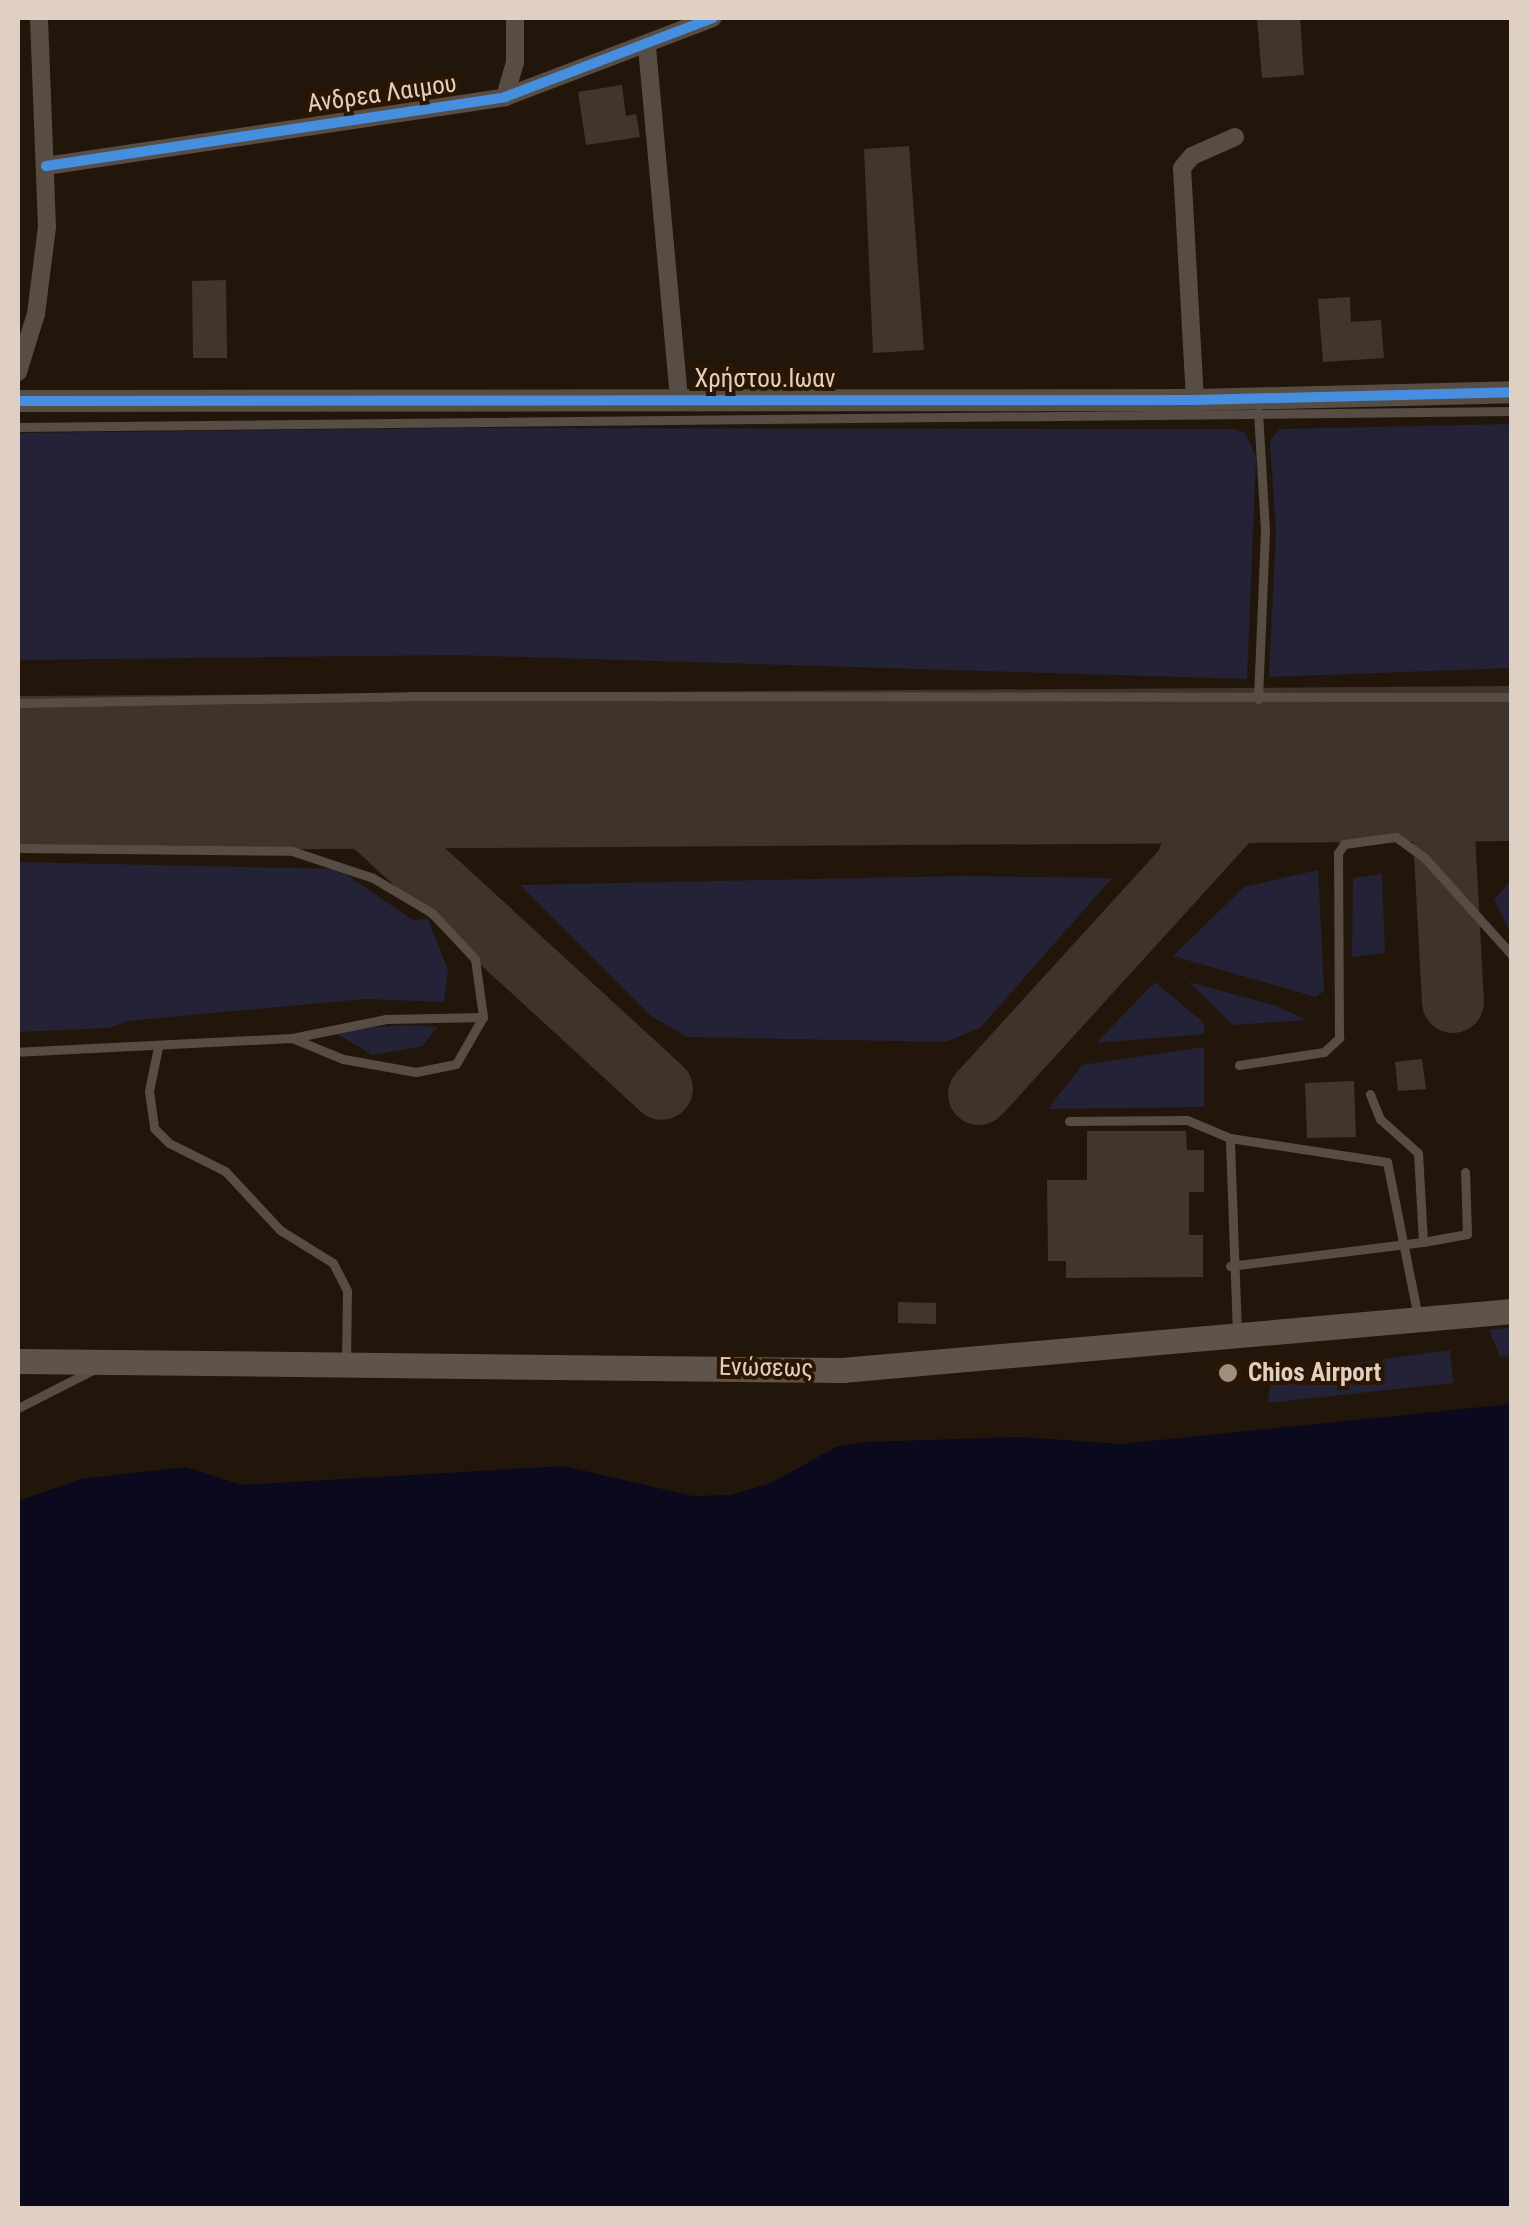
<!DOCTYPE html>
<html>
<head>
<meta charset="utf-8">
<style>
  body { margin:0 }
  #map { position:relative; width:1529px; height:2226px; overflow:hidden; background:#22160b; font-family:"Roboto Condensed",sans-serif }
  div>[style] { position:absolute }
  [style*='--x'] { left:calc(var(--x)*1px); top:calc(var(--y)*1px); width:calc(var(--w)*1px); rotate:calc(var(--a)*1deg) }
  .green>* { inset:0; background:#232236 }
  .water>* { inset:0; background:#0a091d }
  .taxiway>* { height:62px; margin:-31px; padding:0 31px; transform-origin:31px; border-radius:31px; background:#3f342b }
  .runway>* { height:155px; margin:-77.5px; padding:0 77.5px; transform-origin:77.5px; border-radius:77.5px; background:#3f342b }
  .building>* { inset:0; background:#41362d }
  .service>* { height:9px; margin:-4.5px; padding:0 4.5px; transform-origin:4.5px; border-radius:4.5px; background:#574d44 }
  .minor>* { height:18px; margin:-9px; padding:0 9px; transform-origin:9px; border-radius:9px; background:#574d44 }
  .tertiary>* { height:22px; margin:-11px; padding:0 11px; transform-origin:11px; border-radius:11px; background:#574d44 }
  .secondary>* { height:25px; margin:-12.5px; padding:0 12.5px; transform-origin:12.5px; border-radius:12.5px; background:#5f544a }
  .cycleway>* { height:10px; margin:-5px; padding:0 5px; transform-origin:5px; border-radius:5px; background:#468fdf }
  .dots>* { width:28px; height:28px; translate:-50% -50%; box-sizing:border-box; border:5px solid #2c1601; border-radius:50% }
  span { translate:-50% -50%; white-space:nowrap; text-align:center; line-height:1.15; -webkit-text-stroke:8px #2c1601; paint-order:stroke }
  .street-label { font-size:25px; color:#e0d0c3 }
  .poi-label { font-size:25px; color:#e0d0c3; font-weight:700 }
  .left { translate:0 -50%; text-align:left }
  .frame { position:absolute; inset:0; border:20px solid #e0d0c3; pointer-events:none }
</style>
</head>
<body>
<div id="map">
  <div class="green">
    <div style="clip-path:polygon(1511px 424px,1511px 668px,1269px 677px,1276px 532px,1270px 441px,1280px 429px)"></div>
    <div style="clip-path:polygon(465px 428px,1235px 429px,1245px 433px,1256px 457px,1247px 679px,456px 655px,18px 660px,18px 433px)"></div>
    <div style="clip-path:polygon(18px 862px,338px 869px,413px 920px,428px 919px,448px 970px,444px 1002px,365px 999px,127px 1021px,109px 1028px,18px 1032px)"></div>
    <div style="clip-path:polygon(1318px 870px,1324px 991px,1316px 997px,1173px 956px,1244px 887px)"></div>
    <div style="clip-path:polygon(1382px 874px,1385px 953px,1352px 957px,1353px 878px)"></div>
    <div style="clip-path:polygon(962px 876px,1112px 878px,981px 1027px,946px 1042px,687px 1037px,651px 1016px,520px 885px)"></div>
    <div style="clip-path:polygon(1511px 880px,1511px 934px,1494px 900px)"></div>
    <div style="clip-path:polygon(1155px 982px,1204px 1023px,1204px 1034px,1096px 1043px)"></div>
    <div style="clip-path:polygon(1189px 982px,1277px 1006px,1307px 1020px,1233px 1025px)"></div>
    <div style="clip-path:polygon(407px 1025px,438px 1027px,422px 1046px,372px 1055px,331px 1030px)"></div>
    <div style="clip-path:polygon(1204px 1047px,1204px 1107px,1048px 1109px,1082px 1065px)"></div>
    <div style="clip-path:polygon(1511px 1327px,1511px 1356px,1500px 1357px,1489px 1330px)"></div>
    <div style="clip-path:polygon(1450px 1350px,1453px 1383px,1268px 1403px,1270px 1382px,1305px 1370px)"></div>
  </div>
  <div class="water">
    <div style="clip-path:polygon(1511px 1404px,1511px 2208px,18px 2208px,18px 1501px,81px 1479px,186px 1467px,242px 1485px,563px 1466px,693px 1496px,731px 1495px,771px 1483px,836px 1447px,867px 1442px,1021px 1437px,1121px 1444px)"></div>
  </div>
  <div class="taxiway">
    <div style="--x:1170;--y:765;--w:35;--a:44"></div>
    <div style="--x:1195;--y:789;--w:22;--a:69"></div>
    <div style="--x:1203;--y:810;--w:20;--a:84"></div>
    <div style="--x:1205;--y:830;--w:32;--a:120"></div>
    <div style="--x:299;--y:771;--w:60;--a:32.1"></div>
    <div style="--x:350;--y:803;--w:423;--a:42.5"></div>
    <div style="--x:418;--y:865;--w:46;--a:-118.8"></div>
    <div style="--x:396;--y:825;--w:26;--a:-79"></div>
    <div style="--x:401;--y:799;--w:34;--a:-45"></div>
    <div style="--x:425;--y:775;--w:27;--a:-10"></div>
    <div style="--x:1453;--y:1002;--w:185;--a:-93.1"></div>
    <div style="--x:1443;--y:817;--w:34;--a:-75"></div>
    <div style="--x:1452;--y:784;--w:33;--a:-40"></div>
    <div style="--x:979;--y:1094;--w:385;--a:-47.7"></div>
    <div style="--x:1238;--y:809;--w:43;--a:-40.3"></div>
    <div style="--x:1271;--y:781;--w:55;--a:-18.1"></div>
  </div>
  <div class="runway">
    <div style="--x:18;--y:773;--w:1494;--a:-0.38"></div>
  </div>
  <div class="building">
    <div style="clip-path:polygon(1257px 18px,1300px 18px,1304px 75px,1262px 78px)"></div>
    <div style="clip-path:polygon(622px 85px,626px 116px,636px 114px,640px 137px,586px 145px,578px 92px)"></div>
    <div style="clip-path:polygon(909px 146px,924px 350px,873px 353px,864px 149px)"></div>
    <div style="clip-path:polygon(226px 280px,227px 358px,193px 358px,192px 281px)"></div>
    <div style="clip-path:polygon(1350px 297px,1351px 322px,1381px 320px,1384px 358px,1323px 362px,1318px 299px)"></div>
    <div style="clip-path:polygon(1422px 1059px,1426px 1089px,1398px 1091px,1395px 1062px)"></div>
    <div style="clip-path:polygon(1354px 1081px,1356px 1137px,1307px 1138px,1305px 1083px)"></div>
    <div style="clip-path:polygon(1087px 1131px,1186px 1131px,1187px 1150px,1204px 1150px,1204px 1192px,1189px 1192px,1189px 1235px,1203px 1235px,1203px 1277px,1066px 1278px,1066px 1261px,1048px 1261px,1047px 1180px,1087px 1180px)"></div>
    <div style="clip-path:polygon(898px 1302px,936px 1303px,936px 1324px,898px 1323px)"></div>
  </div>
  <div class="service">
    <div style="--x:1258;--y:412;--w:119;--a:86.6"></div>
    <div style="--x:1265;--y:531;--w:168;--a:92.4"></div>
    <div style="--x:18;--y:427;--w:1494;--a:-0.61"></div>
    <div style="--x:18;--y:703;--w:393;--a:-1"></div>
    <div style="--x:411;--y:696;--w:1101;--a:0.05"></div>
    <div style="--x:18;--y:848;--w:274;--a:0.6"></div>
    <div style="--x:292;--y:851;--w:85;--a:18.4"></div>
    <div style="--x:373;--y:878;--w:69;--a:30.7"></div>
    <div style="--x:432;--y:913;--w:63;--a:46.9"></div>
    <div style="--x:475;--y:959;--w:59;--a:82.1"></div>
    <div style="--x:483;--y:1017;--w:54;--a:119.9"></div>
    <div style="--x:456;--y:1064;--w:41;--a:168.7"></div>
    <div style="--x:416;--y:1072;--w:74;--a:-169.9"></div>
    <div style="--x:343;--y:1059;--w:55;--a:-157.6"></div>
    <div style="--x:292;--y:1038;--w:274;--a:177.1"></div>
    <div style="--x:292;--y:1038;--w:96;--a:-11.4"></div>
    <div style="--x:386;--y:1019;--w:97;--a:-1.2"></div>
    <div style="--x:158;--y:1047;--w:45;--a:101.6"></div>
    <div style="--x:149;--y:1091;--w:37;--a:82"></div>
    <div style="--x:154;--y:1128;--w:21;--a:45"></div>
    <div style="--x:169;--y:1143;--w:63;--a:26.6"></div>
    <div style="--x:225;--y:1171;--w:81;--a:47"></div>
    <div style="--x:280;--y:1230;--w:62;--a:31.9"></div>
    <div style="--x:333;--y:1263;--w:31;--a:63"></div>
    <div style="--x:347;--y:1291;--w:69;--a:90.8"></div>
    <div style="--x:1239;--y:1065;--w:86;--a:-8.7"></div>
    <div style="--x:1324;--y:1052;--w:21;--a:-43"></div>
    <div style="--x:1339;--y:1038;--w:185;--a:-90.3"></div>
    <div style="--x:1338;--y:853;--w:11;--a:-56"></div>
    <div style="--x:1344;--y:844;--w:52;--a:-7.7"></div>
    <div style="--x:1396;--y:837;--w:34;--a:36"></div>
    <div style="--x:1424;--y:857;--w:132;--a:48.1"></div>
    <div style="--x:1069;--y:1121;--w:118;--a:-0.5"></div>
    <div style="--x:1187;--y:1120;--w:47;--a:22.7"></div>
    <div style="--x:1423;--y:1242;--w:45;--a:-10.3"></div>
    <div style="--x:1467;--y:1234;--w:62;--a:-91.8"></div>
    <div style="--x:1230;--y:1266;--w:194;--a:-7.1"></div>
    <div style="--x:1423;--y:1242;--w:89;--a:-93.2"></div>
    <div style="--x:1418;--y:1153;--w:51;--a:-138.2"></div>
    <div style="--x:1380;--y:1119;--w:27;--a:-112"></div>
    <div style="--x:1237;--y:1333;--w:195;--a:-92.1"></div>
    <div style="--x:1230;--y:1138;--w:159;--a:8.7"></div>
    <div style="--x:1387;--y:1162;--w:158;--a:78.7"></div>
    <div style="--x:18;--y:1408;--w:86;--a:-26.9"></div>
  </div>
  <div class="minor">
    <div style="--x:647;--y:47;--w:353;--a:84.8"></div>
    <div style="--x:505;--y:97;--w:36;--a:-74"></div>
    <div style="--x:515;--y:62;--w:44;--a:-90"></div>
    <div style="--x:46;--y:166;--w:464;--a:-8.5"></div>
    <div style="--x:505;--y:97;--w:222;--a:-20.8"></div>
    <div style="--x:18;--y:372;--w:61;--a:-72.8"></div>
    <div style="--x:36;--y:314;--w:88;--a:-82.8"></div>
    <div style="--x:47;--y:227;--w:209;--a:-92.2"></div>
    <div style="--x:1195;--y:400;--w:232;--a:-93.2"></div>
    <div style="--x:1182;--y:168;--w:16;--a:-50"></div>
    <div style="--x:1192;--y:156;--w:47;--a:-23.8"></div>
  </div>
  <div class="tertiary">
    <div style="--x:18;--y:401;--w:1177;--a:-0.05"></div>
    <div style="--x:1195;--y:400;--w:317;--a:-1.4"></div>
  </div>
  <div class="secondary">
    <div style="--x:18;--y:1361;--w:824;--a:0.63"></div>
    <div style="--x:842;--y:1370;--w:673;--a:-5.03"></div>
  </div>
  <div class="cycleway">
    <div style="--x:46;--y:166;--w:464;--a:-8.5"></div>
    <div style="--x:505;--y:97;--w:222;--a:-20.8"></div>
    <div style="--x:18;--y:401;--w:1177;--a:-0.05"></div>
    <div style="--x:1195;--y:400;--w:317;--a:-1.4"></div>
  </div>
  <div class="dots">
    <div style="left:1228px;top:1373px;background:#9e8f83"></div>
  </div>
  <div class="street-label">
    <span style="left:382px;top:94px;rotate:-8deg">Ανδρεα Λαιμου</span>
    <span style="left:765px;top:379px">Χρήστου.Ιωαν</span>
    <span style="left:766px;top:1368px;rotate:1deg">Ενώσεως</span>
  </div>
  <div class="poi-label">
    <span class="left" style="left:1248px;top:1373px">Chios Airport</span>
  </div>
  <div class="frame"></div>
</div>
</body>
</html>
